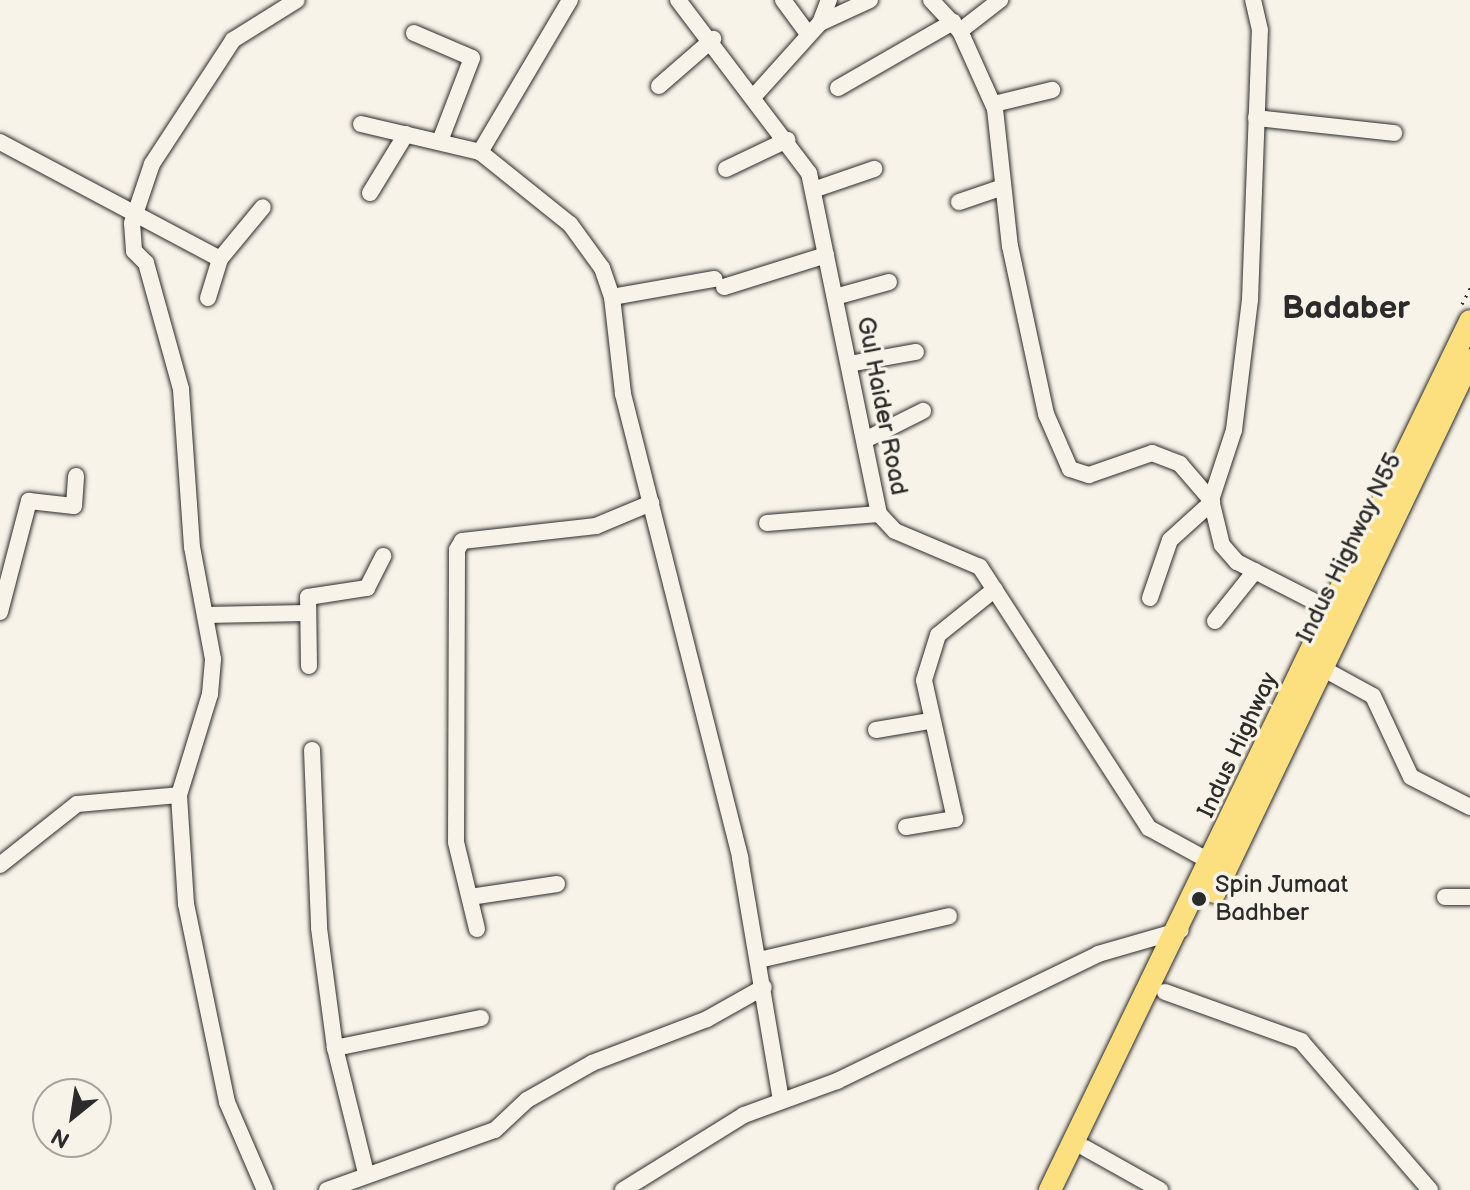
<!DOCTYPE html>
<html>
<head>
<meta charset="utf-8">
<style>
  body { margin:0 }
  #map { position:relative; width:1470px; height:1190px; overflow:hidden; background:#f7f3e8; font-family:"Balsamiq Sans",sans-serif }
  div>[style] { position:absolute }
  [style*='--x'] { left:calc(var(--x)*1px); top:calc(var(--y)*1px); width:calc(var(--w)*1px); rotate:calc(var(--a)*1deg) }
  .path>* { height:3px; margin-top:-1.5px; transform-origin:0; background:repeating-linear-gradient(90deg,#2b2b2b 0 2px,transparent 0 8px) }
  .roads { filter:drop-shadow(0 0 2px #2b2b2b) drop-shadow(0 0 2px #2b2b2b) }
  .minor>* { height:16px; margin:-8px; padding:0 8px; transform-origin:8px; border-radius:8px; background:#f7f3e8 }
  .highway>* { height:22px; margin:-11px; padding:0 11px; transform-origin:11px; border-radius:11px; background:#fce080 }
  .dots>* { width:22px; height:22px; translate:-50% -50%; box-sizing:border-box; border:4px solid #f7f3e8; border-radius:50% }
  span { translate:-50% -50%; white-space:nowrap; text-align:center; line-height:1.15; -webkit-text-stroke:7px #f7f3e8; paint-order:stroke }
  .street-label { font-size:24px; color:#2b2b2b }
  .poi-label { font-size:24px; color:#2b2b2b }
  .left { translate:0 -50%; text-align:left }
  .district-label { font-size:32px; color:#2b2b2b; font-weight:700 }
  .north { position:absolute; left:32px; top:1078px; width:80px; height:80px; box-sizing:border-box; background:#f7f3e8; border:2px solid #a5a39c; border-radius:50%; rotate:210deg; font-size:22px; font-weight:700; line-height:32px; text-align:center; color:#2b2b2b }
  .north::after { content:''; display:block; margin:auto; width:28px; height:36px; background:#2b2b2b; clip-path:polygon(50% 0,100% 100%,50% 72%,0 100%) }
</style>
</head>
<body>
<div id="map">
  <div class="path">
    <div style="--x:1462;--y:304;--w:18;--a:-63"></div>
  </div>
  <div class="roads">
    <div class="minor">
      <div style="--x:570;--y:0;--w:177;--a:120.6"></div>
      <div style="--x:480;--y:152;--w:115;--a:38.7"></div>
      <div style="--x:570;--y:224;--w:54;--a:54"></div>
      <div style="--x:602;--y:268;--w:31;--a:71"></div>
      <div style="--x:612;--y:297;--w:98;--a:83.5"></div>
      <div style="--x:623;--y:394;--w:479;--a:75.8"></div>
      <div style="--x:740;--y:858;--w:245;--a:80.4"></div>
      <div style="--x:678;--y:0;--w:217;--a:52.9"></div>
      <div style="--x:809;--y:173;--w:348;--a:78.4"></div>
      <div style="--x:879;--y:514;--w:23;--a:47"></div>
      <div style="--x:895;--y:531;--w:92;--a:23"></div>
      <div style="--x:980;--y:567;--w:311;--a:57.1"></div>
      <div style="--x:1149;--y:828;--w:73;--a:28.7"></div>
      <div style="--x:783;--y:0;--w:42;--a:53.7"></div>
      <div style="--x:931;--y:0;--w:42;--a:46.9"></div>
      <div style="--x:960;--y:31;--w:85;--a:65.8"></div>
      <div style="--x:995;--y:109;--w:138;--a:83.8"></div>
      <div style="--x:1010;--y:246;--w:172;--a:77.9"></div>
      <div style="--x:1046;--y:414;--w:60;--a:66.4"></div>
      <div style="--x:1070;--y:469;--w:20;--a:18"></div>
      <div style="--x:1089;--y:475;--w:67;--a:-19.2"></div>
      <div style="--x:1152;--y:453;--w:30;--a:21"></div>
      <div style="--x:1180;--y:464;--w:48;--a:49.3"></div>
      <div style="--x:1211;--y:500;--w:46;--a:76.3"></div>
      <div style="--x:1222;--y:545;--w:23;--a:49"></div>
      <div style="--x:1237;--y:562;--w:103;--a:27.1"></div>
      <div style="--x:820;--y:23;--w:55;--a:-24.7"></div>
      <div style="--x:960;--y:31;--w:51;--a:-37.8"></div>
      <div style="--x:414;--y:33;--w:63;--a:23.3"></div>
      <div style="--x:472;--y:58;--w:89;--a:111.1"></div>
      <div style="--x:659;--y:86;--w:72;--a:-41"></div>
      <div style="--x:838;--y:88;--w:133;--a:-29.9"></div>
      <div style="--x:756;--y:94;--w:96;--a:-48"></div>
      <div style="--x:820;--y:23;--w:25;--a:-69"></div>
      <div style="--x:994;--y:104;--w:60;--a:-13.6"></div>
      <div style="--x:1256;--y:118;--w:139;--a:6.2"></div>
      <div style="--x:361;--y:124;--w:122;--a:13.2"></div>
      <div style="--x:0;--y:142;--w:249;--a:28"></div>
      <div style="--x:726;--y:169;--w:68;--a:-25.4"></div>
      <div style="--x:813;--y:190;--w:65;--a:-19"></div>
      <div style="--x:370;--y:193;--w:69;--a:-58.6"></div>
      <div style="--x:959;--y:202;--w:46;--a:-18.8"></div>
      <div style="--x:724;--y:287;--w:107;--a:-17.4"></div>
      <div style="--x:612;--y:297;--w:104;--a:-10"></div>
      <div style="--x:835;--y:297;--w:56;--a:-15.5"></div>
      <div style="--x:208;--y:298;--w:41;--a:-72.9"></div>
      <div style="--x:220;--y:259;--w:67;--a:-50.4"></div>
      <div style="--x:849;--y:364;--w:68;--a:-10.2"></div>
      <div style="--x:865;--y:440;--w:65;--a:-26.6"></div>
      <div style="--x:1211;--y:500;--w:74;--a:-71.8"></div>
      <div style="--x:1234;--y:430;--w:131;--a:-83"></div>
      <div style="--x:1250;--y:300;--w:270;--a:-87.9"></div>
      <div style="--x:1260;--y:30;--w:31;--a:-103"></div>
      <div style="--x:767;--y:523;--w:112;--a:-4.6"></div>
      <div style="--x:1150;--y:598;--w:61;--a:-71"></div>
      <div style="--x:1170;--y:540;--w:57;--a:-42.1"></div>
      <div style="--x:0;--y:612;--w:115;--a:-75.4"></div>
      <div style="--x:29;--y:501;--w:45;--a:6.3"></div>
      <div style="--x:74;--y:506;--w:30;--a:-86"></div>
      <div style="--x:205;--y:615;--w:102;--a:-1.1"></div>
      <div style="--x:1215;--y:621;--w:64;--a:-51.3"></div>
      <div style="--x:309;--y:666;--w:69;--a:-90.8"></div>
      <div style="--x:308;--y:597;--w:60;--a:-8.7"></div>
      <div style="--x:367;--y:588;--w:36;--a:-63"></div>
      <div style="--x:1320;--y:667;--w:60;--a:28.7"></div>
      <div style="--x:1373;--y:696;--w:89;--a:64.9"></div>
      <div style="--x:1411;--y:777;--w:66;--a:27"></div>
      <div style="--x:876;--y:730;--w:55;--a:-9.5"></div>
      <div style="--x:312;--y:750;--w:178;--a:87.7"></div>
      <div style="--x:319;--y:928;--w:121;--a:82.4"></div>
      <div style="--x:906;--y:827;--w:50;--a:-9.3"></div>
      <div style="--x:955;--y:819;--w:142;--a:-102.6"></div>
      <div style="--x:924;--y:680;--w:47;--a:-72.7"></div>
      <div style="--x:938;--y:635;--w:73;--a:-38.9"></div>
      <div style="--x:0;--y:865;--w:98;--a:-38.4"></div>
      <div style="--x:77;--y:804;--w:102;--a:-5"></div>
      <div style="--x:470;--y:897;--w:88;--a:-8.5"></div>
      <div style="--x:1445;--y:897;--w:25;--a:0"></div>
      <div style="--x:477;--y:929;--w:89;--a:-103.6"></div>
      <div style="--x:456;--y:842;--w:292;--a:-89.8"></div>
      <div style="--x:457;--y:550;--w:10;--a:-61"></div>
      <div style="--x:462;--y:541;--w:135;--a:-6.4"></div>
      <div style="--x:596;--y:526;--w:60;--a:-22.7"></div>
      <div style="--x:759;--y:960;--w:195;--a:-13"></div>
      <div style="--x:1165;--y:992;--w:145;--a:19.8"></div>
      <div style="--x:1301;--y:1041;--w:197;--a:49.1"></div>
      <div style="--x:1085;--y:1148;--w:86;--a:29.2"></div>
      <div style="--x:366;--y:1173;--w:129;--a:-103.9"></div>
      <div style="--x:335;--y:1048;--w:149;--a:-11.6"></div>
      <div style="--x:265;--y:1190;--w:96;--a:-113.4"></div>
      <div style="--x:227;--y:1102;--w:202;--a:-101.7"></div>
      <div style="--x:186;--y:904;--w:109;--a:-93.7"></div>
      <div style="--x:179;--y:795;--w:106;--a:-72.9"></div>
      <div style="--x:210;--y:694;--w:35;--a:-85"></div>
      <div style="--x:213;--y:659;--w:114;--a:-100.6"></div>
      <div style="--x:192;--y:547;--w:158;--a:-94"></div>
      <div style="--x:181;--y:389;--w:131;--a:-105.5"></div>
      <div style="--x:146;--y:263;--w:17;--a:-135"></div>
      <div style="--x:134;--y:251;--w:28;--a:-94"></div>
      <div style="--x:132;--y:223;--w:62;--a:-71.3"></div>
      <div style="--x:152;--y:164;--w:148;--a:-56.8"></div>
      <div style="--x:233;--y:40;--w:75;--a:-32"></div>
      <div style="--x:327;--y:1190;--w:178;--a:-19.7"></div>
      <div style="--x:495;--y:1130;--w:44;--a:-43.2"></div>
      <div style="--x:527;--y:1100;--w:75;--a:-29.6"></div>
      <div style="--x:592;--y:1063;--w:123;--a:-20.9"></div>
      <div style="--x:707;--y:1019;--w:65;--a:-29.3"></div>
      <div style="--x:623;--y:1190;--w:142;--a:-31.8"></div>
      <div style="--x:744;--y:1115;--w:99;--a:-20.1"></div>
      <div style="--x:837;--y:1081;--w:290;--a:-25.9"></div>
      <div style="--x:1098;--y:954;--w:86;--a:-16.1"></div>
    </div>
    <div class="highway">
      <div style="--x:1215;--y:892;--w:590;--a:-64.39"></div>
      <div style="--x:1050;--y:1190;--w:965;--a:-64.2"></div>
    </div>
  </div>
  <div class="dots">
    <div style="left:1199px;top:899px;background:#2b2b2b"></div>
  </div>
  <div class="street-label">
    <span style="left:882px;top:406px;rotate:79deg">Gul Haider Road</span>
    <span style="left:1349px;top:548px;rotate:-64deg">Indus Highway N55</span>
    <span style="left:1238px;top:745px;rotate:-65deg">Indus Highway</span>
  </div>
  <div class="poi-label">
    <span class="left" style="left:1215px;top:899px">Spin Jumaat<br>Badhber</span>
  </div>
  <div class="district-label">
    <span style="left:1346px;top:309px">Badaber</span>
  </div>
  <div class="north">N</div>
</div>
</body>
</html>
